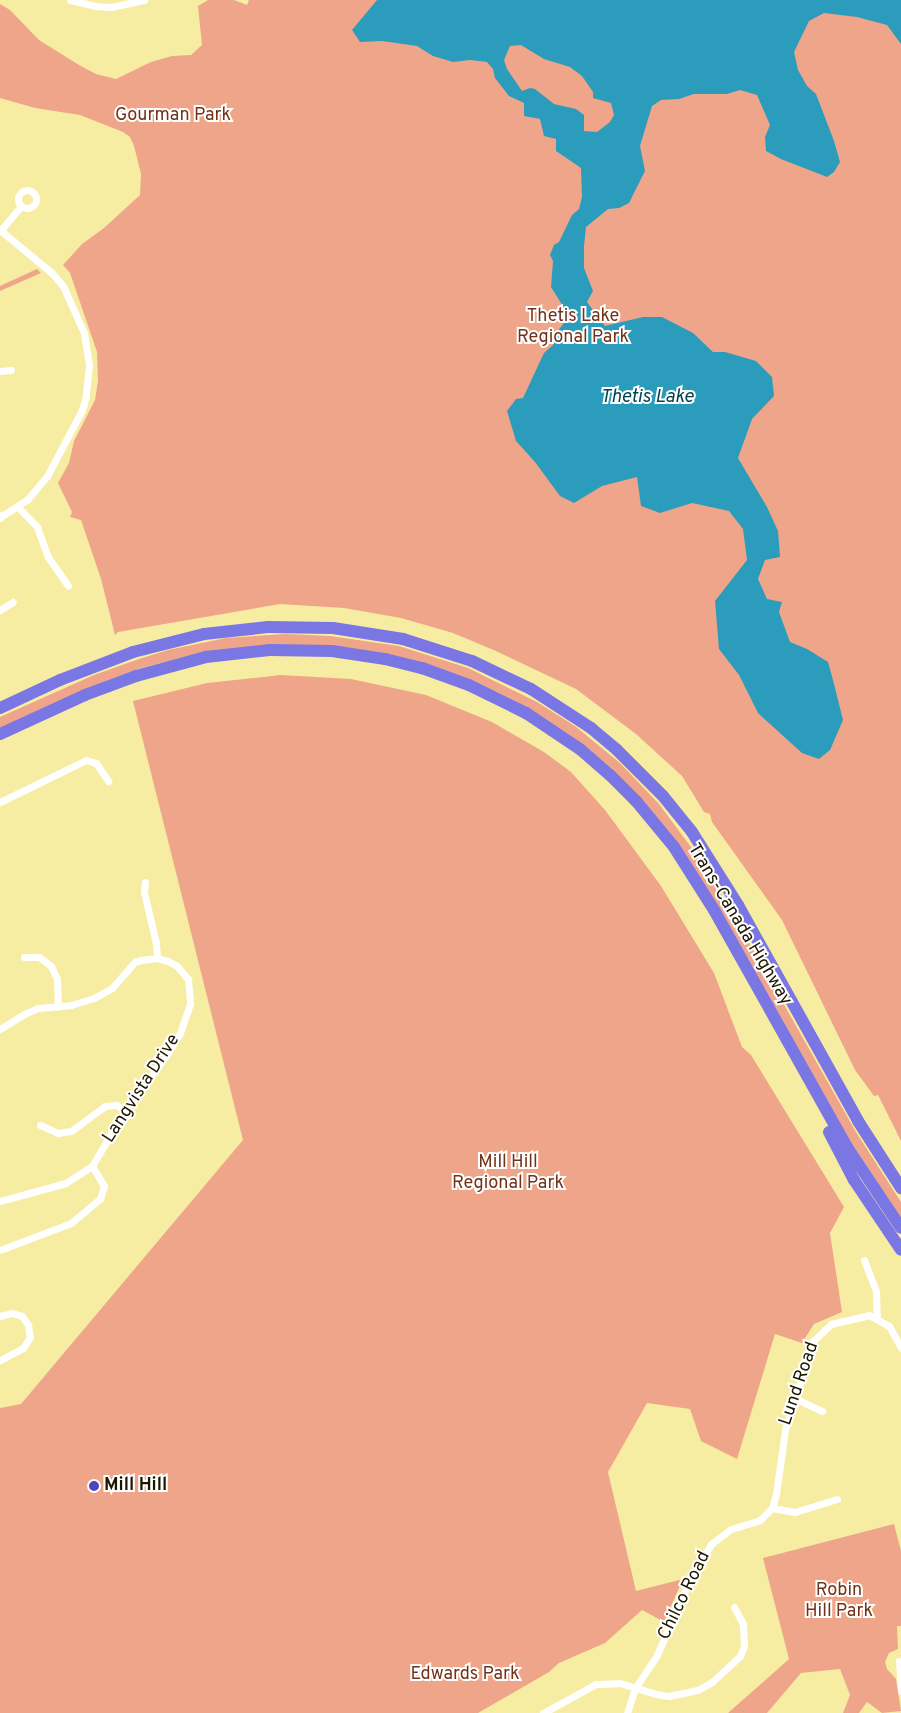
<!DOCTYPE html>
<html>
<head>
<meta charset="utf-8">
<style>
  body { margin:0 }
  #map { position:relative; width:901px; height:1713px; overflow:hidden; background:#f7eda2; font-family:Overpass,sans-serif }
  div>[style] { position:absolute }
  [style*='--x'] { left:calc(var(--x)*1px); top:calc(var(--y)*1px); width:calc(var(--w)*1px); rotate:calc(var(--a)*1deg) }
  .green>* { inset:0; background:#efa589 }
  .water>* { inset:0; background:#2c9cbc }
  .minor>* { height:7px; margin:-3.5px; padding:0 3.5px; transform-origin:3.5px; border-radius:3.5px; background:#fff }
  .minor>.ring { margin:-3.5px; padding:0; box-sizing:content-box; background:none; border:7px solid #fff; border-radius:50% }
  .tertiary>* { height:9px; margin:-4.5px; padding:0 4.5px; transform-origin:4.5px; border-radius:4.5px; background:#fff }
  .motorway>* { height:12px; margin:-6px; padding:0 6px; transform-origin:6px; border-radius:6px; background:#7a77e5 }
  .dots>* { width:14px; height:14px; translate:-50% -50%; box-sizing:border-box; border:2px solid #fff; border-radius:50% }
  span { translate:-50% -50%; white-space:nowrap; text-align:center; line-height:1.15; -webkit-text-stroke:4px #fff; paint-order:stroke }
  .park-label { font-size:18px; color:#713217 }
  .street-label { font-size:18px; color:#1c1800 }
  .poi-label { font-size:18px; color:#1c1800; font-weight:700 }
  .left { translate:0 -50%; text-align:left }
  .water-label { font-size:19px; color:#014455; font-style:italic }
</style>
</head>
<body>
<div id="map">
  <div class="green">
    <div style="clip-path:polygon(208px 0,234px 0,247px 5px,249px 0,901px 0,901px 1141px,878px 1095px,874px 1096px,855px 1070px,782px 920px,712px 822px,710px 814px,704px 812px,682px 776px,636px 734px,576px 689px,496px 651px,453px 633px,401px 618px,344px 608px,280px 604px,118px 632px,115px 635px,101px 579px,81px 520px,70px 517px,72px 512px,58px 483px,69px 463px,74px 441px,95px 400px,98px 381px,97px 352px,70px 273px,63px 265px,82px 244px,104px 228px,140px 195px,141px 174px,134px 146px,130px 137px,123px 132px,80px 115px,35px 108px,0 98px,0 4px,10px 10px,39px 40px,79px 65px,96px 74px,116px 79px,151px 62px,172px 56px,191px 55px,202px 45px,198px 6px)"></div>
    <div style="clip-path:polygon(37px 269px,41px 273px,0 291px,0 286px)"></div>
    <div style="clip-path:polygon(285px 634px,330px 636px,399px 646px,468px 668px,537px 702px,575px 726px,620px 763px,659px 804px,708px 870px,856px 1132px,901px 1202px,901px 1218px,852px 1144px,722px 912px,591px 751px,525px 706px,473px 680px,327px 646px,272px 645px,203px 652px,141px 668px,108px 680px,0 728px,0 717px,94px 675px,136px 660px,168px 650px,226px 638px)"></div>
    <div style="clip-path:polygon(281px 675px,351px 679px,426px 695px,492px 722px,544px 752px,571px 772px,605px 810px,661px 886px,714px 973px,742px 1047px,751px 1055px,844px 1207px,830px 1233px,842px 1312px,814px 1324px,802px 1343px,775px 1334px,737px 1459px,701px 1441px,690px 1409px,647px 1403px,608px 1472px,636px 1591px,683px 1579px,664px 1622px,642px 1610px,605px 1643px,559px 1663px,549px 1672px,478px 1713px,0 1713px,0 1408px,21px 1404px,243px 1140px,133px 701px,207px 683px)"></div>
    <div style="clip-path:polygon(894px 1524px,901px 1551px,901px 1626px,897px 1626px,898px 1649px,889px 1653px,885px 1662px,887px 1669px,896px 1679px,901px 1711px,882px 1713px,867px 1702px,859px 1713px,843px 1713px,850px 1695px,840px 1669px,801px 1673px,767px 1713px,728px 1713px,789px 1659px,763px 1558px)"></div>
  </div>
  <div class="water">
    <div style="clip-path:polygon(evenodd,377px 0,901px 0,901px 44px,887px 25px,857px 17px,824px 13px,809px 21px,794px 52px,798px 70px,807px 86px,816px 94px,834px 141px,840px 162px,834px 172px,827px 177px,781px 159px,766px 151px,765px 137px,770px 125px,757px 95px,740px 90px,727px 94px,694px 94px,679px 99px,661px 100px,652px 106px,640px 146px,645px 171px,629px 203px,619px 208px,608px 209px,586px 227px,584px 246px,584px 268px,593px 291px,587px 302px,605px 326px,643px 317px,662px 317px,693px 333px,713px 352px,725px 352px,756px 361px,772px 377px,774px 396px,752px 419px,738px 458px,767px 507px,778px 531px,780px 557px,765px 560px,758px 579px,767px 599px,782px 602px,779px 612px,790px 642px,807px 649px,828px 662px,833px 680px,843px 720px,830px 750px,819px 759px,802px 753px,758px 713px,739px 675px,719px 649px,715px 601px,747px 560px,743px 529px,729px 511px,692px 503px,660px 513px,641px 506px,637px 477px,602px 486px,574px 503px,560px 496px,535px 462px,516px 441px,507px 411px,516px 399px,523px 398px,544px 353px,553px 345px,555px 335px,569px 316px,551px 287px,553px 261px,550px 255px,554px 245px,559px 242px,572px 215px,579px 209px,582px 197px,581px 168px,556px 151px,556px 139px,544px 136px,540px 119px,524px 116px,524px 103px,509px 96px,495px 78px,493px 69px,487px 62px,470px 60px,453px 62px,433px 56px,417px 46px,382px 41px,360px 42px,352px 30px,377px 0,521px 45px,544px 59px,570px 67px,582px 76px,593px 92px,593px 98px,611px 103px,614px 115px,610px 122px,597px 132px,584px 131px,584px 115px,576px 109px,554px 104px,535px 89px,530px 88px,522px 91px,507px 69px,504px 60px,510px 46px,521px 45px)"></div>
  </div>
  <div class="minor">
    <div style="--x:70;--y:0;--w:26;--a:13"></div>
    <div style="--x:95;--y:6;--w:16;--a:4"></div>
    <div style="--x:111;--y:7;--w:34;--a:-12"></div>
    <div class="ring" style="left:18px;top:190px;width:11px;height:11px"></div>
    <div style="--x:0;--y:230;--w:67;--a:39.6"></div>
    <div style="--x:52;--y:273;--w:17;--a:50"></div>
    <div style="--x:63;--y:286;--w:51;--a:65.9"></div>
    <div style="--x:84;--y:333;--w:32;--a:81"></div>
    <div style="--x:89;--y:365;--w:31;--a:96"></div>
    <div style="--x:86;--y:396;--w:15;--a:106"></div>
    <div style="--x:82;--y:410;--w:75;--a:117.9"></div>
    <div style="--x:47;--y:476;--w:30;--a:130"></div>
    <div style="--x:28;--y:499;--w:33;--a:147"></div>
    <div style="--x:1;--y:230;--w:31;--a:-50"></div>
    <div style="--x:0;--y:371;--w:11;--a:-5"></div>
    <div style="--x:18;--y:507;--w:28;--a:46"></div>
    <div style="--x:37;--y:527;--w:32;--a:70"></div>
    <div style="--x:48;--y:557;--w:35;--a:55"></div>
    <div style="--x:0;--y:610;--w:15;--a:-32"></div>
    <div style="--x:0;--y:802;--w:96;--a:-26"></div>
    <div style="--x:86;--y:760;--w:10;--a:17"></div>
    <div style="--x:96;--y:763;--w:22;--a:56"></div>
    <div style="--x:145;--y:882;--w:10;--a:96"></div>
    <div style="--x:144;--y:892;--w:52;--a:76.8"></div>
    <div style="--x:156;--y:943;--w:15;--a:86"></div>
    <div style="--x:24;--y:957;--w:15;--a:0"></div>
    <div style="--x:39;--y:957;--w:15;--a:37"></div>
    <div style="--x:51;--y:966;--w:14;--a:65"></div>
    <div style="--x:57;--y:979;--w:28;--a:88"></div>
    <div style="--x:0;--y:1029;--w:28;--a:-32"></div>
    <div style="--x:24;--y:1014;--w:15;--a:-23"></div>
    <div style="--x:38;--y:1008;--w:33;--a:-5"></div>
    <div style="--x:71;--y:1005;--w:24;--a:-17"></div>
    <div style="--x:94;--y:998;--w:21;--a:-29"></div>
    <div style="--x:112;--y:988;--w:35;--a:-49"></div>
    <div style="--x:135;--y:962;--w:6;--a:-18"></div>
    <div style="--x:141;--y:960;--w:16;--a:-7"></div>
    <div style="--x:157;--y:958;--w:11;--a:15"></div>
    <div style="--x:168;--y:961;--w:10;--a:29"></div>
    <div style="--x:177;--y:966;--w:17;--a:50"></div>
    <div style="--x:188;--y:979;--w:25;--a:85"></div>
    <div style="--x:190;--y:1004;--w:31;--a:109"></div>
    <div style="--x:180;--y:1033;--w:23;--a:121"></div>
    <div style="--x:168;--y:1053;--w:71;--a:127"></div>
    <div style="--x:125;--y:1110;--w:65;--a:120.5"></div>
    <div style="--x:92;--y:1166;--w:31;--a:147"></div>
    <div style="--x:66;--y:1183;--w:68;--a:164.7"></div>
    <div style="--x:40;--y:1125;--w:20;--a:24"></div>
    <div style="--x:58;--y:1133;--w:13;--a:-9"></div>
    <div style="--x:71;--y:1131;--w:42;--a:-36.3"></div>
    <div style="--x:105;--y:1106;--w:11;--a:-5"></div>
    <div style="--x:116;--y:1105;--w:10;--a:29"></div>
    <div style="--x:0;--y:1250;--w:76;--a:-20.8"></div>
    <div style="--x:71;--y:1223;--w:38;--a:-40"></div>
    <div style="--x:100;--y:1199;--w:14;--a:-73"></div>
    <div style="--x:104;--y:1186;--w:23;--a:-121"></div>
    <div style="--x:864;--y:1260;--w:34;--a:69"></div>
    <div style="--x:876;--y:1292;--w:26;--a:88"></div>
    <div style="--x:0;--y:1316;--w:12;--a:-14"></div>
    <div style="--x:12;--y:1313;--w:10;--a:17"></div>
    <div style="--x:22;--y:1316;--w:11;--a:56"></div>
    <div style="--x:28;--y:1325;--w:12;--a:81"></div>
    <div style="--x:30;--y:1337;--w:13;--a:122"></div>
    <div style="--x:23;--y:1348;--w:26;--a:152"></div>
    <div style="--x:794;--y:1398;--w:31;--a:25"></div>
    <div style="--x:772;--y:1508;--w:23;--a:10"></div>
    <div style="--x:795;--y:1512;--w:44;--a:-17.2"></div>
    <div style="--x:899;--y:1661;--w:30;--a:86"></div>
    <div style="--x:543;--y:1713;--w:60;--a:-28.7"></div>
    <div style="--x:596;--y:1684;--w:24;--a:-2"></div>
    <div style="--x:620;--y:1683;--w:37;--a:17"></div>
    <div style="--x:655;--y:1694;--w:14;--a:8"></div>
    <div style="--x:669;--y:1696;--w:30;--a:-12"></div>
    <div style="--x:698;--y:1690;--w:16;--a:-30"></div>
    <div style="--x:712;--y:1682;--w:38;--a:-43"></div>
    <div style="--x:740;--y:1656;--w:11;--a:-68"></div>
    <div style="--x:744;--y:1646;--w:22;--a:-93"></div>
    <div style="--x:743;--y:1624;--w:19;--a:-118"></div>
    <div style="--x:627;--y:1713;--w:26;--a:-72"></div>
    <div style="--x:635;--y:1688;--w:37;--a:-56"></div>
    <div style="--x:656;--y:1657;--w:82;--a:-66.3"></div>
    <div style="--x:689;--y:1582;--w:44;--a:-59.9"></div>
    <div style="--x:711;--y:1544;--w:25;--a:-37"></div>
    <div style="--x:731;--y:1529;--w:30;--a:-17"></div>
    <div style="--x:760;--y:1520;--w:17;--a:-45"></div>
    <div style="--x:772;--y:1508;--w:15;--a:-74"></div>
    <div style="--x:776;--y:1494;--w:65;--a:-82"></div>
    <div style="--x:785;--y:1430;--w:93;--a:-72.5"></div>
    <div style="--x:813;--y:1341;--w:25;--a:-43"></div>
    <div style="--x:831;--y:1324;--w:39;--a:-13"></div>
    <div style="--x:869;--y:1315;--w:23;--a:29"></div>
    <div style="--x:889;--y:1326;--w:25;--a:61"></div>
  </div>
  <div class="tertiary">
    <div style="--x:0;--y:516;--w:1;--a:90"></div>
  </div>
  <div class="motorway">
    <div style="--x:0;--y:708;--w:66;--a:-25"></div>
    <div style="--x:60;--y:680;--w:78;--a:-21"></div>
    <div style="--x:133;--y:652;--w:73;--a:-14.2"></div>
    <div style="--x:204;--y:634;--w:64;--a:-6.2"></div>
    <div style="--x:268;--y:627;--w:65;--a:0.9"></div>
    <div style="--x:333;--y:628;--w:71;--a:8.9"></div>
    <div style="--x:403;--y:639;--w:72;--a:17.7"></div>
    <div style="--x:472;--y:661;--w:65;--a:25.4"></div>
    <div style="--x:531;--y:689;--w:72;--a:33"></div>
    <div style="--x:591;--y:728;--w:34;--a:40"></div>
    <div style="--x:617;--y:750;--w:65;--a:45"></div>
    <div style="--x:663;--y:796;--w:46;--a:51.1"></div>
    <div style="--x:692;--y:832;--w:86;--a:57.8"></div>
    <div style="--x:738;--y:905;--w:247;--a:60.9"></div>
    <div style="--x:858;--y:1121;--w:80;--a:57.3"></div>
    <div style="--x:0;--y:734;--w:94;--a:-24.6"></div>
    <div style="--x:85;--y:695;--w:54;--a:-20.4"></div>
    <div style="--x:136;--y:676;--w:73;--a:-15.2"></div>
    <div style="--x:206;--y:657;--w:64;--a:-6.2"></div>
    <div style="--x:270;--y:650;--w:62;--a:0.9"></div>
    <div style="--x:332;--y:651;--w:54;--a:8.6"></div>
    <div style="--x:385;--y:659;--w:38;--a:14"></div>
    <div style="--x:422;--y:668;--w:50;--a:19.9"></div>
    <div style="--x:469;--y:685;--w:64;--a:26.2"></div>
    <div style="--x:526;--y:713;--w:66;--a:33.9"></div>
    <div style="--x:581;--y:750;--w:38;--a:41"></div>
    <div style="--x:610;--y:775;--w:37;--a:45"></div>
    <div style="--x:636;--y:801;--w:60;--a:50.4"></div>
    <div style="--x:674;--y:847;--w:75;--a:57.6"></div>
    <div style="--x:714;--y:910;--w:272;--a:60.7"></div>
    <div style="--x:847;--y:1147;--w:97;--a:56.3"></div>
    <div style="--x:829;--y:1132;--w:54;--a:62.5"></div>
    <div style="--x:854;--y:1180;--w:84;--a:56.1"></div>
  </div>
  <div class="dots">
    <div style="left:94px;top:1486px;background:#5044bb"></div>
  </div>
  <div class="park-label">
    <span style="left:173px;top:116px">Gourman Park</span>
    <span style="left:573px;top:328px">Thetis Lake<br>Regional Park</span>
    <span style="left:508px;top:1174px">Mill Hill<br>Regional Park</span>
    <span style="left:839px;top:1602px">Robin<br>Hill Park</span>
    <span style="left:465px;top:1675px">Edwards Park</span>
  </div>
  <div class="street-label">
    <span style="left:739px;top:925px;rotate:59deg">Trans-Canada Highway</span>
    <span style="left:142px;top:1089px;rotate:-57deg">Langvista Drive</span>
    <span style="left:800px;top:1384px;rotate:-71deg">Lund Road</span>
    <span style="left:685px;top:1596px;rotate:-64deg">Chilco Road</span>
  </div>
  <div class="poi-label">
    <span class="left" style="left:104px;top:1486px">Mill Hill</span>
  </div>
  <div class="water-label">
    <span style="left:647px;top:398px">Thetis Lake</span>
  </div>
</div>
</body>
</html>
